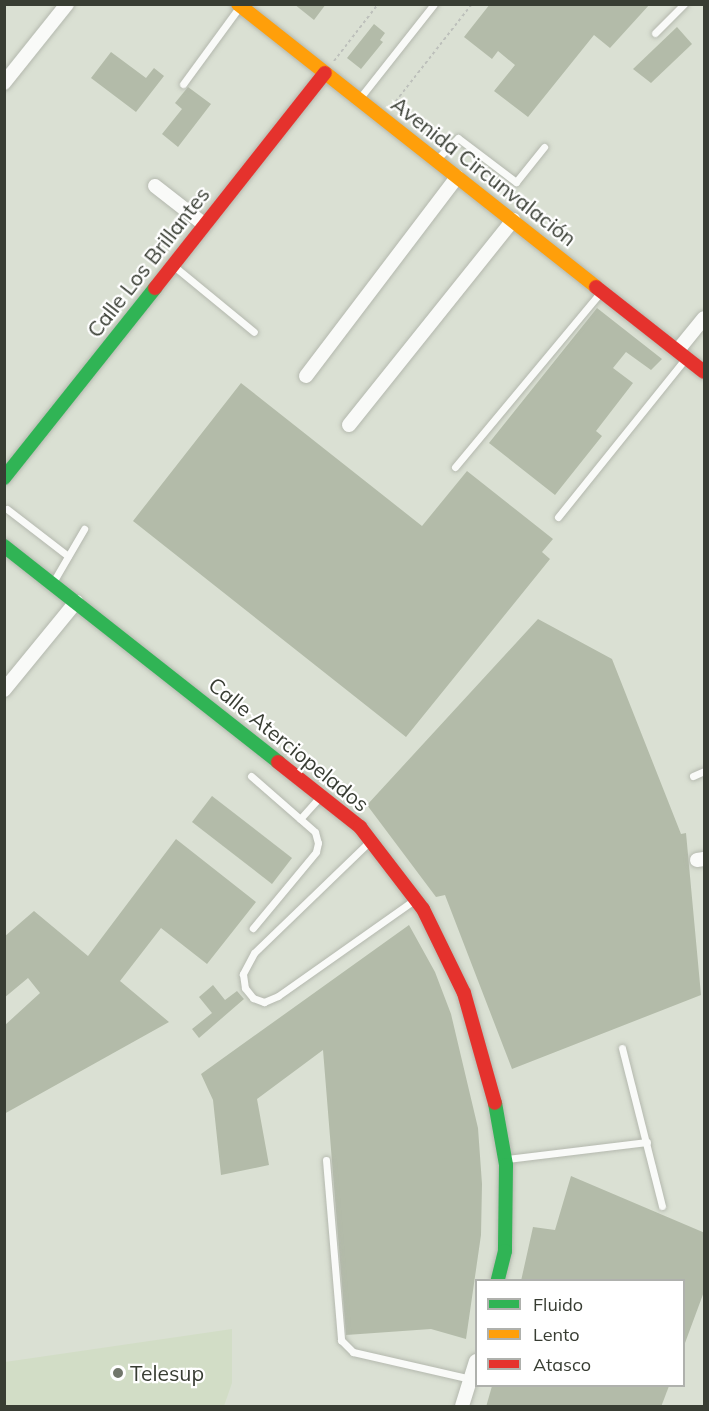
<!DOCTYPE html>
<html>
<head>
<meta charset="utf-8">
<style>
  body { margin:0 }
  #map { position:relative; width:709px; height:1411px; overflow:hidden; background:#dae0d3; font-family:Mulish,sans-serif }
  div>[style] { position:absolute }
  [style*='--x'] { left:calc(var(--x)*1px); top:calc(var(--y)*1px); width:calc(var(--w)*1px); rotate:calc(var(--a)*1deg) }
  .built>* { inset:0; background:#d2ddc6 }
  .building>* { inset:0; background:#b3bba9 }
  .path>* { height:2px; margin-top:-1px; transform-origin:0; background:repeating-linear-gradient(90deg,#bdc0bb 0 3px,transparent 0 6px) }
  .roads { filter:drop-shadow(0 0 2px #b4b8ae) drop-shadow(0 0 2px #b4b8ae) }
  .lane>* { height:7px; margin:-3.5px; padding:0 3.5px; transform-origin:3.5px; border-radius:3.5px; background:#f9faf8 }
  .street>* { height:14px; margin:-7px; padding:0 7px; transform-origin:7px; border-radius:7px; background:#f9faf8 }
  .fast>* { height:14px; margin:-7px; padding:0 7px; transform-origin:7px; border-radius:7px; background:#30b455 }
  .slow>* { height:14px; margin:-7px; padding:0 7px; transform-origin:7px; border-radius:7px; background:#ff9f0a }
  .jam>* { height:14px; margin:-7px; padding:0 7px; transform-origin:7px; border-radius:7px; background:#e5322d }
  .dots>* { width:16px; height:16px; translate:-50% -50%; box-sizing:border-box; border:3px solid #fff; border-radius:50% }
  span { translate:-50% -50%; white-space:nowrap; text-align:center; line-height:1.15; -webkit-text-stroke:4.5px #fff; paint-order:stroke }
  .street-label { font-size:21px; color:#383d33 }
  .poi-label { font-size:21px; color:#383d33 }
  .left { translate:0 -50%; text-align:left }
  .frame { position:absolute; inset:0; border:6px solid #383d33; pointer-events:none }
  .legend { position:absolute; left:475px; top:1279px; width:210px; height:108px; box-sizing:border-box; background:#fff; border:2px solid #afb1ad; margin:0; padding:8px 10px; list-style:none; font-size:18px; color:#383d33 }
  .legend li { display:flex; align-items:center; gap:12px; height:30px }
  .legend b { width:30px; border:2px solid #afb1ad }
</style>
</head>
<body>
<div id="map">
  <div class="built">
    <div style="clip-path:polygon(232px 1329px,232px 1383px,224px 1406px,5px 1406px,5px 1362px)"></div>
  </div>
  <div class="building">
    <div style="clip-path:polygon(294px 4px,326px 4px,314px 20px)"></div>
    <div style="clip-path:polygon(490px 4px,650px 4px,610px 48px,594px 35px,528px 117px,494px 91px,515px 65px,498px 51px,492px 59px,464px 37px)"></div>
    <div style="clip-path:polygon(374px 24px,385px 33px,380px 40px,383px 42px,361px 69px,347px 58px)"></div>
    <div style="clip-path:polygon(677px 27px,692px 44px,651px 83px,633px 69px)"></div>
    <div style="clip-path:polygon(111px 52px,146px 78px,154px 68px,164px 76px,136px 112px,91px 78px)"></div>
    <div style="clip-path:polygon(188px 87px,211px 104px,178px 147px,162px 134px,182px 109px,175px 103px)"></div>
    <div style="clip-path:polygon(597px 308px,662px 359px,651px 370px,626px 352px,613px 368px,633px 383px,596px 431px,602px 436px,555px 495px,489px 443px)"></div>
    <div style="clip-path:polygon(241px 383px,422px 526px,467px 471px,553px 539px,542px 552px,550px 559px,406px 737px,133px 521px)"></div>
    <div style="clip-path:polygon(538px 619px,612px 659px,681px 834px,686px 833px,701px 995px,512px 1069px,445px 895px,436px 897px,367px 805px)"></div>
    <div style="clip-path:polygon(212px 796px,292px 858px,272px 884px,192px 822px)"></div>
    <div style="clip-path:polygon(176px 839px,256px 902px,207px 964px,161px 928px,120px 981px,169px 1022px,4px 1114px,4px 1026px,40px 993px,28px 978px,4px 998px,4px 937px,34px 911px,88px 956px)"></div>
    <div style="clip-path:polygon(409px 925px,435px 972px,451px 1014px,478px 1128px,482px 1184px,481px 1235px,466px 1339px,431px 1329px,346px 1335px,323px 1050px,257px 1099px,269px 1165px,221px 1175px,213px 1100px,201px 1074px)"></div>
    <div style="clip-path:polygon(213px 985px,225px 1000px,237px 991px,244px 999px,199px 1038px,192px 1029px,212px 1013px,199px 997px)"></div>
    <div style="clip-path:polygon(571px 1176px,705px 1233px,705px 1289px,685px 1343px,684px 1281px,521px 1281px,533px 1227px,555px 1230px)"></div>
    <div style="clip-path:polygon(492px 1386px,669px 1386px,661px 1407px,486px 1407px)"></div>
  </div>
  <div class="path">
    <div style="--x:334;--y:61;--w:72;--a:-52.3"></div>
    <div style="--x:392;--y:106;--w:130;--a:-51.9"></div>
  </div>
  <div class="roads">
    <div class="lane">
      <div style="--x:655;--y:33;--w:41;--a:-45"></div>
      <div style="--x:183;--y:84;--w:97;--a:-53.8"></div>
      <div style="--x:359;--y:99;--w:121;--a:-51.7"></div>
      <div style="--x:436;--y:160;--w:31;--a:-45"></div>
      <div style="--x:458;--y:138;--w:73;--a:37.2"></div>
      <div style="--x:516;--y:182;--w:45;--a:-51.3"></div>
      <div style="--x:175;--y:267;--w:102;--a:39.4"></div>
      <div style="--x:455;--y:467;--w:228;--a:-50.2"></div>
      <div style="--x:7;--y:509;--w:77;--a:37.6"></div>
      <div style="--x:558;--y:517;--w:204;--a:-51.2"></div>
      <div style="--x:52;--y:584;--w:64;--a:-59.8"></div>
      <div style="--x:251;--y:776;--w:85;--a:41.2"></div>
      <div style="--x:315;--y:832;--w:11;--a:75"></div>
      <div style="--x:318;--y:843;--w:9;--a:103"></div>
      <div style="--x:316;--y:852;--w:99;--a:129.7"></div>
      <div style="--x:693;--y:776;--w:12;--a:-24"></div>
      <div style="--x:300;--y:819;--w:28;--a:-48"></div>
      <div style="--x:370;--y:841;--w:161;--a:136"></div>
      <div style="--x:254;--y:953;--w:24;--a:118"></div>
      <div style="--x:243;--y:974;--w:14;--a:82"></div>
      <div style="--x:245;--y:988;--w:13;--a:51"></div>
      <div style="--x:253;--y:998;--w:12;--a:20"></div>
      <div style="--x:264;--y:1002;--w:15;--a:-23"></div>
      <div style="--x:278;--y:996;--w:166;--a:-35.2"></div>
      <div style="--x:622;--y:1048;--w:163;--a:75.8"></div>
      <div style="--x:507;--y:1159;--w:141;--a:-6.9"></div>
      <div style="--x:326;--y:1160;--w:181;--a:85.2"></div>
      <div style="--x:341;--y:1340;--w:17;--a:45"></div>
      <div style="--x:353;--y:1352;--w:121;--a:12.9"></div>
    </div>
    <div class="street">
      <div style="--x:4;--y:83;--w:101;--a:-51.4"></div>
      <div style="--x:155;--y:186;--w:63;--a:38"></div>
      <div style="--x:678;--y:350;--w:41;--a:-50.9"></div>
      <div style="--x:306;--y:376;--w:250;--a:-52.8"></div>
      <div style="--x:349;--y:425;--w:263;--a:-51.3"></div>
      <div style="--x:4;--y:690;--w:114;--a:-50.7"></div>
      <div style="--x:697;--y:860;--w:7;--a:-8"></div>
      <div style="--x:462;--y:1406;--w:47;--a:-72.7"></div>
    </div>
    <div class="fast">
      <div style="--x:4;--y:478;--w:243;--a:-51.5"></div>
      <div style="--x:4;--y:546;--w:349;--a:38.2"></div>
      <div style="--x:495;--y:1103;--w:63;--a:79.9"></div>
      <div style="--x:506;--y:1165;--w:86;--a:90.7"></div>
      <div style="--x:505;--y:1251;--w:30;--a:104"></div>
    </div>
    <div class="slow">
      <div style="--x:238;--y:4;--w:456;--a:38.3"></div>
    </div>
    <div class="jam">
      <div style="--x:596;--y:287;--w:137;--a:38.2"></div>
      <div style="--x:155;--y:288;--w:274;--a:-51.7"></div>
      <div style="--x:278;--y:762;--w:105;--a:38.4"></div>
      <div style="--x:360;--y:827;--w:103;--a:52.5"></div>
      <div style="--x:423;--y:909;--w:93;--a:64"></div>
      <div style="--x:464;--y:993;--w:114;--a:74.3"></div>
    </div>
  </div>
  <div class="dots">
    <div style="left:118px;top:1373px;background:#71766b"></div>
  </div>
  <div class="street-label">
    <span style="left:484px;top:171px;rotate:38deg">Avenida Circunvalación</span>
    <span style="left:148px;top:262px;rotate:-52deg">Calle Los Brillantes</span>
    <span style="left:289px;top:744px;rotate:39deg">Calle Aterciopelados</span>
  </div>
  <div class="poi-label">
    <span class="left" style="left:130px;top:1373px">Telesup</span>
  </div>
  <div class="frame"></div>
  <ul class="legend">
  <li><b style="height:8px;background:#30b455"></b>Fluido</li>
  <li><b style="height:8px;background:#ff9f0a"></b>Lento</li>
  <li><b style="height:8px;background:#e5322d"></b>Atasco</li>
  </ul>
</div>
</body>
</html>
